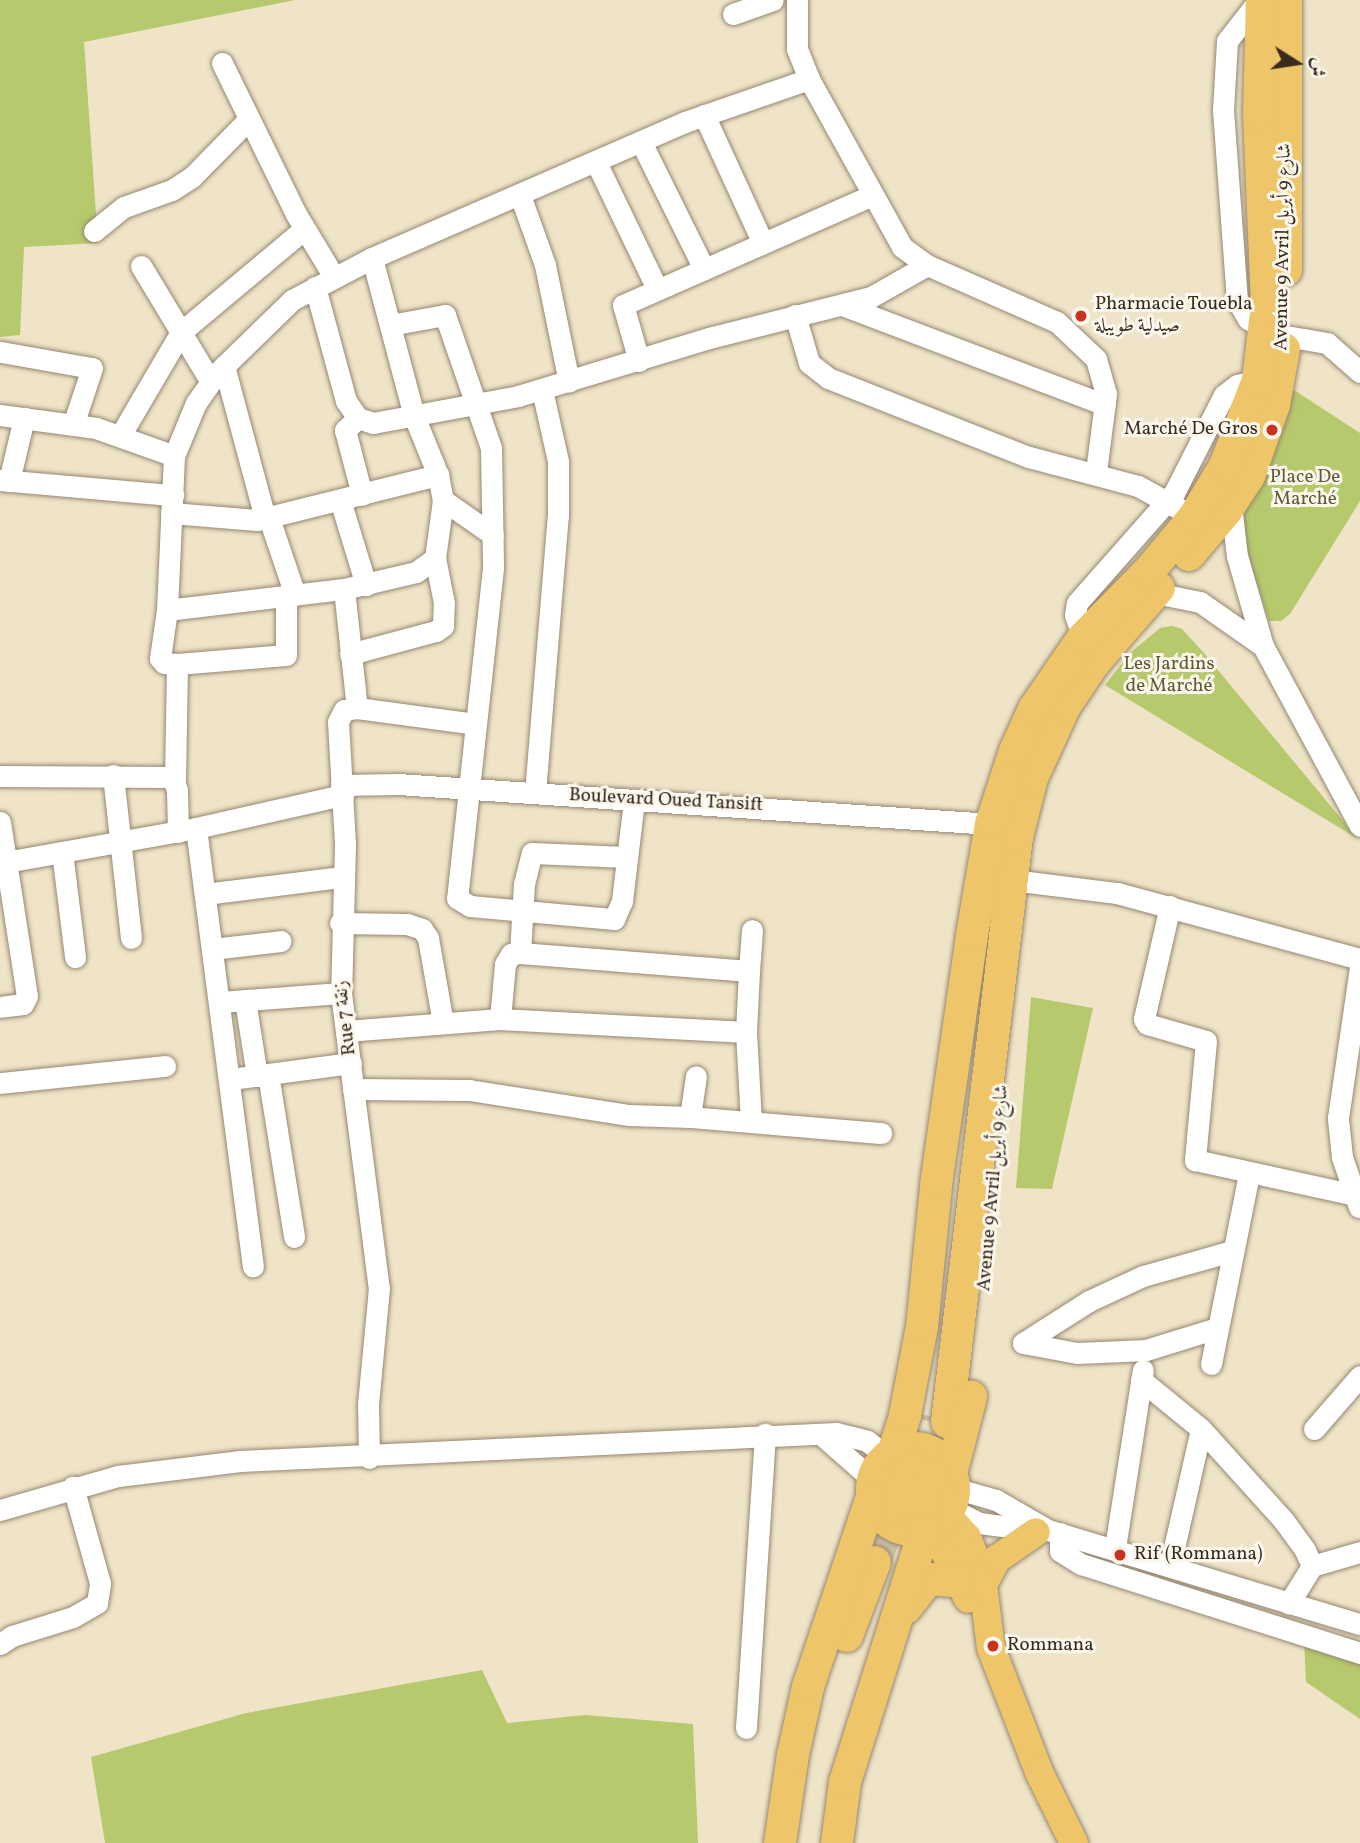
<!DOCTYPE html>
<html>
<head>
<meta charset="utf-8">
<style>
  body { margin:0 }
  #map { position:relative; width:1360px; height:1843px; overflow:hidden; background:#efe4c7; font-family:Vollkorn,Amiri,serif }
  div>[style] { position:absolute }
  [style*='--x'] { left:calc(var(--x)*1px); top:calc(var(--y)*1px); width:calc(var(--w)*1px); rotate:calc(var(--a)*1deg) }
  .green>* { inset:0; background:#b6c96c }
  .highway-tunnel>* { height:32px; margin-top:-16px; transform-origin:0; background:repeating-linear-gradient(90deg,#cbbfa5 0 32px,transparent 0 48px) }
  .roads { filter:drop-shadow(0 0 2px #958772) drop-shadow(0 0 2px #958772) }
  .minor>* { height:21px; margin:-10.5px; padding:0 10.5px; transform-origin:10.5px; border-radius:10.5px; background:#fff }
  .major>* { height:28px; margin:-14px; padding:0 14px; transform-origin:14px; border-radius:14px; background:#eec569 }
  .highway>* { height:32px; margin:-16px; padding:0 16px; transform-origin:16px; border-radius:16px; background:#eec569 }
  .highway>.ring { margin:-16px; padding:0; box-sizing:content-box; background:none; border:32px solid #eec569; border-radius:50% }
  .dots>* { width:19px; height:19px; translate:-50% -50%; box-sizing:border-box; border:4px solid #fbf7ec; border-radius:50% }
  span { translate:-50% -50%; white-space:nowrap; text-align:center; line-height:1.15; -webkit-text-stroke:6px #fbf7ec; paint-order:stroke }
  .street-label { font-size:19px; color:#3b2a1e }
  .poi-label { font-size:19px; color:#3b2a1e }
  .left { translate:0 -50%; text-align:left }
  .right { translate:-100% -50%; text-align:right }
  .park-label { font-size:19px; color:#605a35 }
  .north { position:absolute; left:1262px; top:28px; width:70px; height:70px; -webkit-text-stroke:5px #fbf7ec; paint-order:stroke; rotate:102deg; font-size:19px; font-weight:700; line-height:28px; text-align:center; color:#3b2a1e }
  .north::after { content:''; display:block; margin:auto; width:24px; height:32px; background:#3b2a1e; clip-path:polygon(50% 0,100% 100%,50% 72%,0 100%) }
</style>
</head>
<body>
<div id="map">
  <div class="green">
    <div style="clip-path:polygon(0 0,295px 0,84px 42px,98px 243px,24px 247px,20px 335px,0 337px)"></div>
    <div style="clip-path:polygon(1294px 390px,1360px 433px,1360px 501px,1290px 614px,1281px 621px,1269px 621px,1243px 542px,1244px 509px)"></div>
    <div style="clip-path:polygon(1172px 626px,1182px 629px,1203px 652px,1358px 839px,1105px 685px,1130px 653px,1160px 628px)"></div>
    <div style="clip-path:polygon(1031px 997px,1093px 1008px,1052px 1189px,1016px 1188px)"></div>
    <div style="clip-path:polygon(1304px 1638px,1360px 1657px,1360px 1719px,1306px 1682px)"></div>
    <div style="clip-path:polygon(482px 1670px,507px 1723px,585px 1715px,693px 1724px,698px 1843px,105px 1843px,91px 1757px,246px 1713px)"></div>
  </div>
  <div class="highway-tunnel">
    <div style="--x:911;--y:1466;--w:53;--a:-74.6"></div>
    <div style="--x:934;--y:1472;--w:52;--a:-75.4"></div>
    <div style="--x:875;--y:1562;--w:54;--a:-69.6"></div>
  </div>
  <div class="roads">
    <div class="minor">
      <div style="--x:797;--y:0;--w:49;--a:90"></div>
      <div style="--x:797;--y:49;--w:32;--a:68"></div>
      <div style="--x:809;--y:79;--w:192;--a:61"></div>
      <div style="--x:902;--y:247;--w:31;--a:36"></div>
      <div style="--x:927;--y:265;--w:142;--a:23.7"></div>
      <div style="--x:1057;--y:322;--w:54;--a:43.5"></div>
      <div style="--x:1096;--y:359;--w:36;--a:74"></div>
      <div style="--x:1106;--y:394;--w:79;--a:97.3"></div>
      <div style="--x:1259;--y:0;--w:52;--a:128"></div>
      <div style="--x:1227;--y:41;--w:69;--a:93.3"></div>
      <div style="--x:1223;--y:110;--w:191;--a:85.8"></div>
      <div style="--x:1237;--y:300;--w:22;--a:60"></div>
      <div style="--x:1248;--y:319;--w:22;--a:30"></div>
      <div style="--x:733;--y:14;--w:42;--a:-19.3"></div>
      <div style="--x:222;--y:63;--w:168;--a:63.9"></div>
      <div style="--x:296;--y:214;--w:74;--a:58.9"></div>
      <div style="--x:704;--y:115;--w:141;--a:65.3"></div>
      <div style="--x:641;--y:142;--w:142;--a:63.6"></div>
      <div style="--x:596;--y:162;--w:141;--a:64.3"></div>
      <div style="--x:520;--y:195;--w:74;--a:70.3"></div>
      <div style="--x:545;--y:265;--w:119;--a:78.4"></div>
      <div style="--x:94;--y:231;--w:38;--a:-39"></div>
      <div style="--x:124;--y:207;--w:51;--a:-19.5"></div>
      <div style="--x:172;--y:190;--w:24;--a:-33"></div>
      <div style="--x:192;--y:177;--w:81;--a:-45.5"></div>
      <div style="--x:372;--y:258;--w:163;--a:75.1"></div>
      <div style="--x:414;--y:416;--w:64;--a:67.9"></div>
      <div style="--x:438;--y:475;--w:25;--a:79"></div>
      <div style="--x:443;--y:500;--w:61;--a:35"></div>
      <div style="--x:141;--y:266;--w:135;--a:58.9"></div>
      <div style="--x:315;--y:287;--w:118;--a:74.8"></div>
      <div style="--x:346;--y:401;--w:21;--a:55"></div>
      <div style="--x:358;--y:418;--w:16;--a:18"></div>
      <div style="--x:373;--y:423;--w:147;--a:-10.5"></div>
      <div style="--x:518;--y:396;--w:200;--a:-16.9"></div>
      <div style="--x:709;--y:338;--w:167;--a:-14.2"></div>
      <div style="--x:871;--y:297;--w:64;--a:-29.7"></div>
      <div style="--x:842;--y:305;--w:281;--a:20.8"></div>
      <div style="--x:795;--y:315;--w:50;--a:73.7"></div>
      <div style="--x:809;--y:363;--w:24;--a:38"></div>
      <div style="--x:828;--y:378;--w:216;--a:21.5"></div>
      <div style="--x:1029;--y:457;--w:113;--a:14.9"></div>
      <div style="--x:1138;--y:486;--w:64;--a:29"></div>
      <div style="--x:390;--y:325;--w:56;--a:-10.3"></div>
      <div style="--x:445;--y:315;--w:141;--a:70.9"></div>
      <div style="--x:491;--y:448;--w:120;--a:89"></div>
      <div style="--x:493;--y:568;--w:332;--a:96.2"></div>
      <div style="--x:457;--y:898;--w:15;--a:32"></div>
      <div style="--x:470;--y:906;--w:145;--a:5.2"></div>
      <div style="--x:614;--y:919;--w:20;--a:-66"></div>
      <div style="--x:622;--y:901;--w:102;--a:-83.2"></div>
      <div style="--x:1286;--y:336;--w:42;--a:9.7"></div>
      <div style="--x:1327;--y:343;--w:44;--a:41.3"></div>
      <div style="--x:1;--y:352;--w:92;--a:10"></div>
      <div style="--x:92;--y:368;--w:60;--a:108.4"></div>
      <div style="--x:639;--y:361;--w:58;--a:-105.9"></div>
      <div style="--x:623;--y:305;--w:270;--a:-23.8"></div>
      <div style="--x:224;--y:366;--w:157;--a:74.9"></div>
      <div style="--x:0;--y:415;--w:97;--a:7.7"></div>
      <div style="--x:96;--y:428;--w:83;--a:19.7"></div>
      <div style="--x:174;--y:456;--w:154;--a:92.6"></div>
      <div style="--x:167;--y:610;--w:178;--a:-6.8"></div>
      <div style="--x:344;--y:589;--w:74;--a:-13.3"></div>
      <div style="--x:416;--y:572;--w:24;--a:-36"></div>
      <div style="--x:435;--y:558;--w:59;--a:-82.1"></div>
      <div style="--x:358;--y:418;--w:18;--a:137"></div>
      <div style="--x:345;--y:430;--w:67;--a:75.3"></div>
      <div style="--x:120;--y:436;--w:121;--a:-59.6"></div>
      <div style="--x:181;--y:332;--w:160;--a:-39.9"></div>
      <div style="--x:174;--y:456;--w:57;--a:-67.5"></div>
      <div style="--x:196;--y:403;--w:37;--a:-55"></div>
      <div style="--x:217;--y:373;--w:105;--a:-44.2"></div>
      <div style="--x:292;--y:300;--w:90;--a:-27.7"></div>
      <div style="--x:372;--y:258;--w:341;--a:-23.5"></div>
      <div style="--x:685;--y:122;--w:131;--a:-19.1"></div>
      <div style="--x:0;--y:480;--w:174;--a:5"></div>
      <div style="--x:9;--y:481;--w:65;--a:-76.6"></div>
      <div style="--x:340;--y:500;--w:89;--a:73"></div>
      <div style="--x:1231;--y:505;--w:51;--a:83.3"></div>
      <div style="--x:1237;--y:556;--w:94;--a:73.9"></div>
      <div style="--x:1263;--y:646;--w:204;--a:61.7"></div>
      <div style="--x:171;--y:513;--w:86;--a:4.7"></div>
      <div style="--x:257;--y:520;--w:187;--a:-14"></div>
      <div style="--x:269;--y:518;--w:81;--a:71.3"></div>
      <div style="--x:344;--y:589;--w:120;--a:83.8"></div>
      <div style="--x:357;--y:708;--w:13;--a:171"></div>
      <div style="--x:344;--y:710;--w:13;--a:117"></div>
      <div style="--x:338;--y:722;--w:123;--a:86.7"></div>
      <div style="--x:345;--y:845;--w:148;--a:91.5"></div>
      <div style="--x:341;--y:993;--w:297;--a:82.7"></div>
      <div style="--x:379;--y:1288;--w:117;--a:95.4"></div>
      <div style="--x:368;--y:1404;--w:54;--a:88.9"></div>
      <div style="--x:1155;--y:593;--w:46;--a:11.3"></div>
      <div style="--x:1200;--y:602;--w:77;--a:34.9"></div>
      <div style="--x:167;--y:610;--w:49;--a:98.3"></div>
      <div style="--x:160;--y:658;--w:6;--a:51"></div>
      <div style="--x:164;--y:663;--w:13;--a:4"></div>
      <div style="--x:1083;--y:638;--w:24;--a:-109"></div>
      <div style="--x:1075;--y:615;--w:12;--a:-81"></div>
      <div style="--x:1077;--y:603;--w:147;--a:-48.6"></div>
      <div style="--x:1174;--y:493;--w:110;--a:-63"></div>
      <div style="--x:1224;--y:395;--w:16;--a:-38"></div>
      <div style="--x:1237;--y:385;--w:22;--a:-13"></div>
      <div style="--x:350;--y:654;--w:89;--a:-15"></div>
      <div style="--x:436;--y:631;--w:9;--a:-36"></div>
      <div style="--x:443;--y:626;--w:23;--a:-88"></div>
      <div style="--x:444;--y:603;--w:46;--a:-101.3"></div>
      <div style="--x:357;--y:708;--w:119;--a:7.7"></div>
      <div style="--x:113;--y:775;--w:164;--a:83.7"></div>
      <div style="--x:0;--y:776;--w:172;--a:0.3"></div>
      <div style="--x:172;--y:777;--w:14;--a:69"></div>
      <div style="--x:177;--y:790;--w:42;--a:88.6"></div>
      <div style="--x:175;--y:780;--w:116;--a:-89"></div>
      <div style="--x:177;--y:664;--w:109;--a:-4.7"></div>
      <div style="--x:286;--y:655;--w:60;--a:-90"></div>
      <div style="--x:341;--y:785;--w:57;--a:-1"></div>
      <div style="--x:398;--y:784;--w:594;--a:3.86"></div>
      <div style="--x:535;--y:793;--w:278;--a:-85.3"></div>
      <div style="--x:558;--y:516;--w:55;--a:-90"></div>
      <div style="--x:558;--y:461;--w:73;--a:-102.7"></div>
      <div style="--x:0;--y:822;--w:176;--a:81.2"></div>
      <div style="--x:27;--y:996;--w:9;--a:117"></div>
      <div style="--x:23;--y:1004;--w:23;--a:173"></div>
      <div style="--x:196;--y:828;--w:442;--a:82.6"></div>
      <div style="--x:62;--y:852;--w:106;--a:82.9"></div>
      <div style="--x:0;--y:863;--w:199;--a:-10.1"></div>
      <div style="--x:196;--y:828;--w:151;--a:-12.7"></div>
      <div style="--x:1012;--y:880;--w:106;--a:7.1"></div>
      <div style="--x:1117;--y:893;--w:252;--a:15.2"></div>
      <div style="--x:205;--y:894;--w:138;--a:-7.1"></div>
      <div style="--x:1170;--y:906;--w:116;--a:103"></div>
      <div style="--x:1144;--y:1019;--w:6;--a:59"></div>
      <div style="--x:1147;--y:1024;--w:61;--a:16.1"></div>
      <div style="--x:1206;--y:1041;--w:120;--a:95.3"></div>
      <div style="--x:1195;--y:1160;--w:164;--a:12.3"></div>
      <div style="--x:340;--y:923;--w:67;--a:0.9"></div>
      <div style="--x:407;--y:924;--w:16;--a:18"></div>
      <div style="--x:422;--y:929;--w:11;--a:56"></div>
      <div style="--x:428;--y:938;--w:86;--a:80"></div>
      <div style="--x:212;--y:949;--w:69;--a:-6.6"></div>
      <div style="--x:520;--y:953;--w:69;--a:-86.7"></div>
      <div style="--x:524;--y:884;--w:32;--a:-76"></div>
      <div style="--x:532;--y:853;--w:95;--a:2.4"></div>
      <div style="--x:749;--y:971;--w:41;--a:-85.8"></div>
      <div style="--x:245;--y:1000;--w:77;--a:81"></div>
      <div style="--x:220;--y:1002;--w:121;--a:-4.3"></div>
      <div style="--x:500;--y:1019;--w:55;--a:-84.8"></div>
      <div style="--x:505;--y:964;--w:12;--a:-59"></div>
      <div style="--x:511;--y:954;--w:9;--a:-6"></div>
      <div style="--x:520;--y:953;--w:230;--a:4.5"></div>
      <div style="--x:749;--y:971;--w:61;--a:92.8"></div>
      <div style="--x:346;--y:1031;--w:154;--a:-4.5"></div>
      <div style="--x:500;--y:1019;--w:246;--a:3"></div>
      <div style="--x:746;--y:1032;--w:89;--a:86.8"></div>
      <div style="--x:268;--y:1074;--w:165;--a:80.9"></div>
      <div style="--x:231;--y:1079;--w:121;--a:-7.6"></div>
      <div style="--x:0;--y:1083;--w:166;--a:-5.9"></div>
      <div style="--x:353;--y:1089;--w:116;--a:0.5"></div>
      <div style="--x:469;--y:1090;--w:162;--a:8.9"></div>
      <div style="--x:629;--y:1115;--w:61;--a:1.9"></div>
      <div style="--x:690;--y:1117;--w:41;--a:-81.7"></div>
      <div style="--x:690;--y:1117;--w:192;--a:4.8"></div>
      <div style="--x:1359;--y:1207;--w:53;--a:-108.8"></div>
      <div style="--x:1342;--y:1157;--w:39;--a:-96"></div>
      <div style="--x:1338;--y:1118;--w:153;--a:-81.7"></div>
      <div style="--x:1217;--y:1328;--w:74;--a:162.8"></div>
      <div style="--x:1146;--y:1350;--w:69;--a:177.5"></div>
      <div style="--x:1077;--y:1353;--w:55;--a:-169.5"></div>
      <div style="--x:1023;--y:1343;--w:78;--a:-32.5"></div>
      <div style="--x:1089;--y:1301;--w:60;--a:-24.8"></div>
      <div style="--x:1143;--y:1276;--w:92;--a:-15.7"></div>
      <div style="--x:1211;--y:1364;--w:195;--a:-78.7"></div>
      <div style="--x:1141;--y:1380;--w:77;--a:39.2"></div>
      <div style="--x:1201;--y:1429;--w:140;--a:102.8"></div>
      <div style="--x:1201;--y:1429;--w:124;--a:47.9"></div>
      <div style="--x:1284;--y:1521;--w:36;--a:54"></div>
      <div style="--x:1305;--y:1550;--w:17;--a:66"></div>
      <div style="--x:1312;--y:1566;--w:44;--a:121.9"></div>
      <div style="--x:1314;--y:1429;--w:70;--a:-49"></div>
      <div style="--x:824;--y:1437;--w:64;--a:41.2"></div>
      <div style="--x:954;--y:1488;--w:44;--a:15.9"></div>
      <div style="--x:996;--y:1500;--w:60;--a:30"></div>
      <div style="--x:1048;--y:1530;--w:326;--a:16.8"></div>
      <div style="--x:950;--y:1508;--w:33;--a:27"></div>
      <div style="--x:979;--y:1523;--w:63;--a:7.4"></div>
      <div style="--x:0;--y:1510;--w:123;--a:-16.1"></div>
      <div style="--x:118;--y:1476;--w:123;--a:-7"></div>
      <div style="--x:240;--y:1461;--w:597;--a:-2.69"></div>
      <div style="--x:836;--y:1433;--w:32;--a:14"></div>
      <div style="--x:867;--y:1441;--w:25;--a:37"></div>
      <div style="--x:1060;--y:1533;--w:18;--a:90"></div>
      <div style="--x:1060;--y:1551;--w:25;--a:32"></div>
      <div style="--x:1081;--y:1564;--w:293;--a:17.7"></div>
      <div style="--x:1115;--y:1548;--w:180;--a:-81.1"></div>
      <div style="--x:1312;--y:1566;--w:50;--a:-16.3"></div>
      <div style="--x:0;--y:1644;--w:14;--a:-34"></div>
      <div style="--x:12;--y:1636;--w:64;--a:-17.3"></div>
      <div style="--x:73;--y:1617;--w:28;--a:-30"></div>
      <div style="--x:97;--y:1603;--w:20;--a:-81"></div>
      <div style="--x:100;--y:1583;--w:100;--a:-105.7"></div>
      <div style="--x:746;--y:1728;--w:295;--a:-86.3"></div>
    </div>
    <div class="major">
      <div style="--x:946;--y:1514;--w:31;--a:48"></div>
      <div style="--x:967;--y:1537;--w:17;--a:69"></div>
      <div style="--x:973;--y:1553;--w:34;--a:73"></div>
      <div style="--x:983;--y:1585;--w:64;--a:82.8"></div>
      <div style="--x:991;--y:1648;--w:133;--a:68.8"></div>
      <div style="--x:1039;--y:1772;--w:79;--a:63.8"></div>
      <div style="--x:932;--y:1526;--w:81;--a:63.7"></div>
      <div style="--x:983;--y:1585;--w:30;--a:-62"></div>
      <div style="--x:997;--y:1559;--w:47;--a:-34.7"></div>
    </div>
    <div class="highway">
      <div style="--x:1286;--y:0;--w:270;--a:90"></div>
      <div style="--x:1189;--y:555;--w:57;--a:-49.9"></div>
      <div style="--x:1226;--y:511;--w:42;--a:-56.7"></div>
      <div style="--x:1249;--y:476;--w:75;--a:-70.6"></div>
      <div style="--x:1274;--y:405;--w:57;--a:-79.9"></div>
      <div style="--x:947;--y:1422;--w:589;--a:-83.18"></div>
      <div style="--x:1017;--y:837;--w:61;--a:-75.7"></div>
      <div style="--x:1032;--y:778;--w:79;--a:-65.4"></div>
      <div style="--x:1065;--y:706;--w:52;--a:-56"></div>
      <div style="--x:1094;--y:663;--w:99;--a:-49.1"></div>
      <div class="ring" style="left:872px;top:1448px;width:50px;height:50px"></div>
      <div style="--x:893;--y:1453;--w:40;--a:-72"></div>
      <div style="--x:905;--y:1415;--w:90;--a:-79.1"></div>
      <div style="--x:922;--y:1327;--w:150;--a:-84.3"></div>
      <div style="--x:937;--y:1178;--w:246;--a:-81.8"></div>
      <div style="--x:972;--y:935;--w:113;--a:-80.3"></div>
      <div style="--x:991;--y:824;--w:77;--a:-71.8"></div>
      <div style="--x:1015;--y:751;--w:46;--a:-65.7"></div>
      <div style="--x:1034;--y:709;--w:86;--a:-55.4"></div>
      <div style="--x:1083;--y:638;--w:95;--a:-45.4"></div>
      <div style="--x:1150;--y:570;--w:69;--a:-50.3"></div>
      <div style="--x:1194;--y:517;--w:60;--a:-58.7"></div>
      <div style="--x:1225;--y:466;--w:92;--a:-69"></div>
      <div style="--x:1258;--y:380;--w:76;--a:-83.2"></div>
      <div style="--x:1267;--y:305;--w:192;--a:-92.4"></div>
      <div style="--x:1259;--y:113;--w:113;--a:-88.5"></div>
      <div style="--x:951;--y:1474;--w:80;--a:-75.4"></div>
      <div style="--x:894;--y:1511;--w:48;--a:-69.3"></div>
      <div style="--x:917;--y:1518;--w:49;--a:-69.7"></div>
      <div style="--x:906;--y:1608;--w:37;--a:-52"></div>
      <div style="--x:929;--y:1579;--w:32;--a:5"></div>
      <div style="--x:847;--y:1636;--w:79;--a:-69.3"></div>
      <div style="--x:780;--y:1843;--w:89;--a:-81.6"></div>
      <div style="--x:793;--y:1755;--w:70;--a:-77.6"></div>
      <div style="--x:808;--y:1687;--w:200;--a:-71.4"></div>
      <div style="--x:837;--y:1843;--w:62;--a:-82.5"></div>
      <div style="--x:845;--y:1782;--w:265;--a:-72.5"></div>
    </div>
  </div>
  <div class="dots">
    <div style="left:1081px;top:316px;background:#c8321e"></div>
    <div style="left:1272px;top:430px;background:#c8321e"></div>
    <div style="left:1120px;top:1555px;background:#c8321e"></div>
    <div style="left:993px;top:1646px;background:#c8321e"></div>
  </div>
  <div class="street-label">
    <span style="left:1284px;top:247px;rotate:-89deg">Avenue 9 Avril شارع 9 أبريل</span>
    <span style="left:666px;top:801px;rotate:3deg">Boulevard Oued Tansift</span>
    <span style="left:346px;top:1018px;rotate:-97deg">Rue 7 زنقة</span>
    <span style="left:994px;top:1188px;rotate:-85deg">Avenue 9 Avril شارع 9 أبريل</span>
  </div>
  <div class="poi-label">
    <span class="left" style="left:1095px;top:316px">Pharmacie Touebla<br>صيدلية طويبلة</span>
    <span class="right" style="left:1258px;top:430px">Marché De Gros</span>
    <span class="left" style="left:1134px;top:1555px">Rif (Rommana)</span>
    <span class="left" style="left:1007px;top:1646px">Rommana</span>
  </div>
  <div class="park-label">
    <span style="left:1305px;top:489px">Place De<br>Marché</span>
    <span style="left:1169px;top:676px">Les Jardins<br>de Marché</span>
  </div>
  <div class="north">ش</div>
</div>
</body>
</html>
